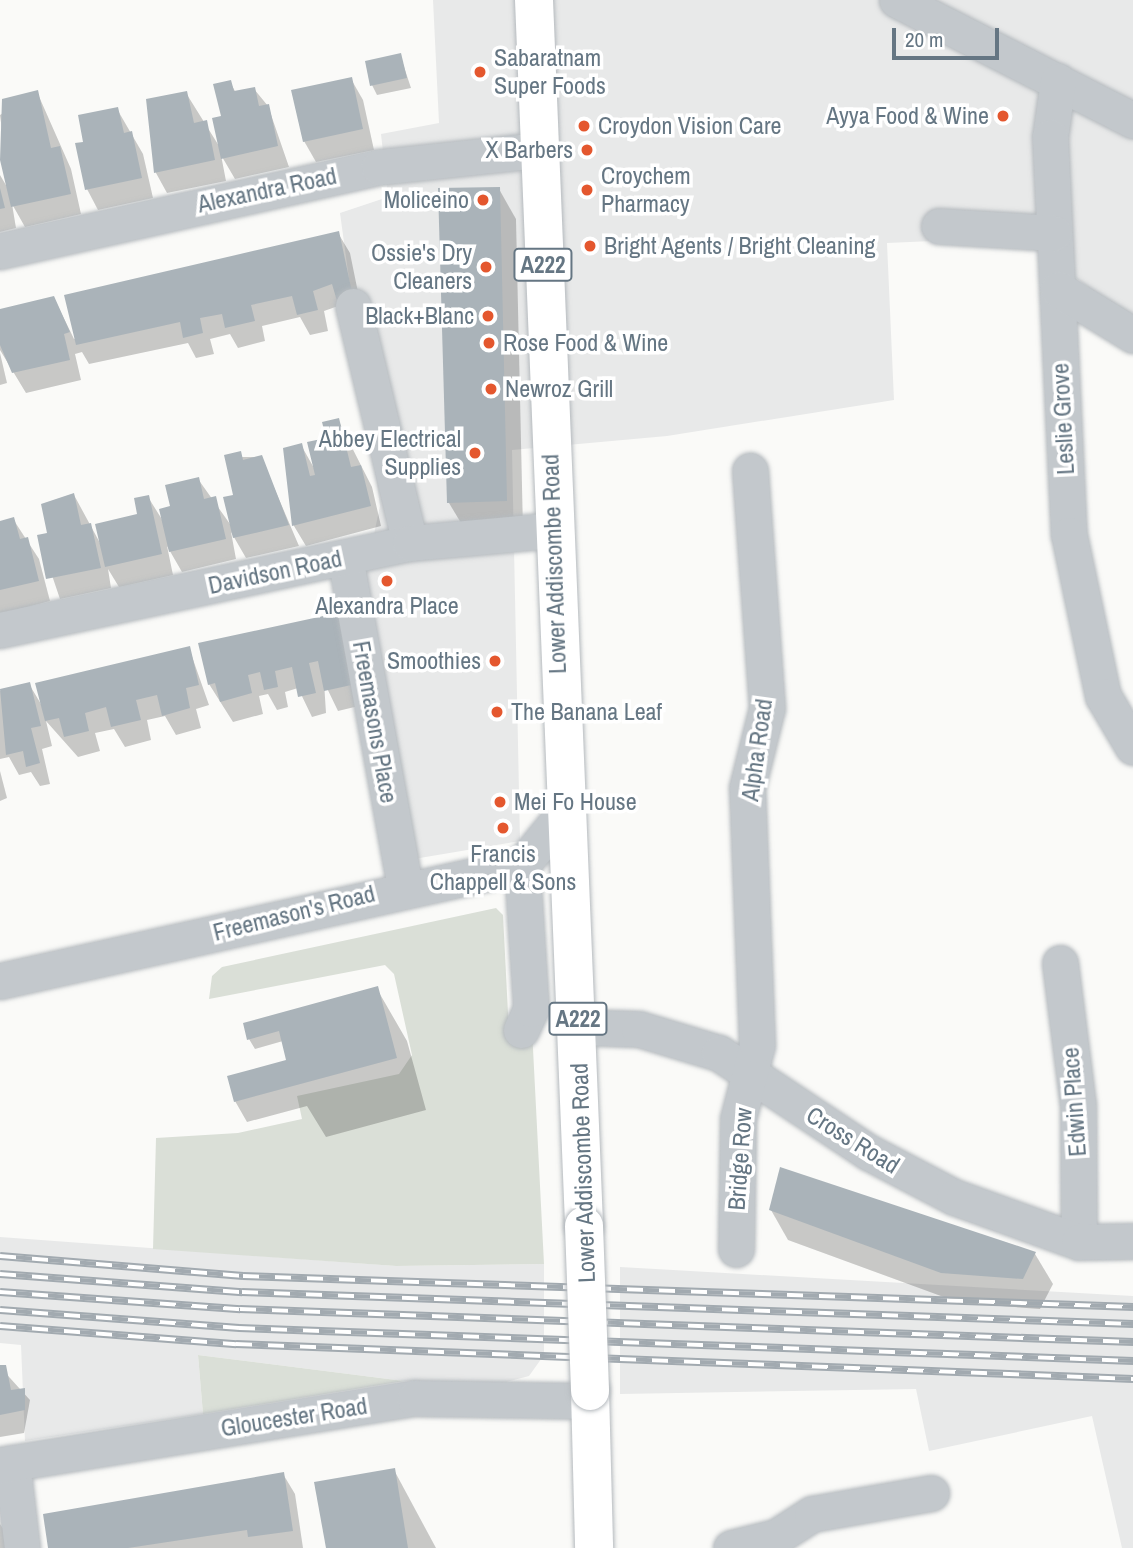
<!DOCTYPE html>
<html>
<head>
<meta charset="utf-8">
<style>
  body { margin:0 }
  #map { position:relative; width:1133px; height:1548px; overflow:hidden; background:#fafaf8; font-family:"Archivo Narrow",sans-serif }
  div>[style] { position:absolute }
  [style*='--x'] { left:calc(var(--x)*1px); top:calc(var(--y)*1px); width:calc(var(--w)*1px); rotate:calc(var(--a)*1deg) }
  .built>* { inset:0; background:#e8e9e9 }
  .green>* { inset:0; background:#dadfd7 }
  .shadow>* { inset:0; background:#0003 }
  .building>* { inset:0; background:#aab3b9 }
  .roads { filter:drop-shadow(0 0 2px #b5babe) drop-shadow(0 0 2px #b5babe) }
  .minor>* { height:35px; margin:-17.5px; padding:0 17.5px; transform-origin:17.5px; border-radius:17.5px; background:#c3c8cc }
  .major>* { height:38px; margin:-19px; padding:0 19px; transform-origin:19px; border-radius:19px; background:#fff }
  .rail>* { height:8px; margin-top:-4px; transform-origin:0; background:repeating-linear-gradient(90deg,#fff 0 16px,#a2aab0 0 32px); box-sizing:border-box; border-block:2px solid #a2aab0 }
  .bridges { filter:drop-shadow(0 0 2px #b5babe) drop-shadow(0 0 2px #b5babe) }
  .major-bridge>* { height:38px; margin:-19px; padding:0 19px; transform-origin:19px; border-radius:19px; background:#fff }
  .dots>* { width:19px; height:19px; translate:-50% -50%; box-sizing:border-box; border:4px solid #fff; border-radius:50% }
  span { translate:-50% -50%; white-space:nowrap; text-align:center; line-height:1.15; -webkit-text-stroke:7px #fff; paint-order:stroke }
  .shield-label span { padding:2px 5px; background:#fff; border:2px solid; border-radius:5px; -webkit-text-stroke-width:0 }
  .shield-label { font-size:23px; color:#657683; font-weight:700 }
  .poi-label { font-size:24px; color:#657683 }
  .left { translate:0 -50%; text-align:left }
  .right { translate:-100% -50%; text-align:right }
  .street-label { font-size:24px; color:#657683 }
  .scale { position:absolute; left:892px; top:28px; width:107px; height:32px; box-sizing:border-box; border:4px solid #657683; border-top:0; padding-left:9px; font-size:21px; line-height:24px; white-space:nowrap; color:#657683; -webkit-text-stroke:5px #fff; paint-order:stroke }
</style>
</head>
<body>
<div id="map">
  <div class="built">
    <div style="clip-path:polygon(433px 0,1133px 0,1133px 321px,1022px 237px,887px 243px,894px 400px,667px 436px,512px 450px,520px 841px,408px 860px,363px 586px,380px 506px,340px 213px,388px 197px,381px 134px,439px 123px)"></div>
    <div style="clip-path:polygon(0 1237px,396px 1266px,544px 1264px,544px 1355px,529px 1376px,499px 1384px,404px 1381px,198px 1355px,203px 1414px,25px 1441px,21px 1345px,0 1343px)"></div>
    <div style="clip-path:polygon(620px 1267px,1133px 1296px,1133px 1548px,1122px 1548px,1092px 1416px,929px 1451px,916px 1389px,620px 1394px)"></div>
  </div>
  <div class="green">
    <div style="clip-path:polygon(496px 908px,503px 915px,509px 1033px,532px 1029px,544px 1264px,396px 1266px,153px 1249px,156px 1138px,238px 1133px,302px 1119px,297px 1096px,399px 1074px,412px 1055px,394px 974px,385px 965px,209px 999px,212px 976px,222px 967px)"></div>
    <div style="clip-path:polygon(198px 1355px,404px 1381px,203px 1414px)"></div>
  </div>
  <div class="shadow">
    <div style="clip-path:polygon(400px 55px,411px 88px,377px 95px,372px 85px)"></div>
    <div style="clip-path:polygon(351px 79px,363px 100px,374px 150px,316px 162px,304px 141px)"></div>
    <div style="clip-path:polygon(230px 82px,236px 93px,254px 89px,268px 106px,289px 167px,235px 179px,221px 155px,226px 181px,167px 193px,156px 173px,148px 101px,186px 93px,219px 146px)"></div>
    <div style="clip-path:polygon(37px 92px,71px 169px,81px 214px,25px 227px,12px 204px,16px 228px,0 232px,0 175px,10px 192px,0 115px)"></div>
    <div style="clip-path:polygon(117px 109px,143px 154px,153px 198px,98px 210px,87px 189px)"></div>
    <div style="clip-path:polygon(499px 189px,516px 219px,523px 530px,467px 533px,449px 503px)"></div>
    <div style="clip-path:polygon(338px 233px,350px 253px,363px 317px,341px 305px,324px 311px,328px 331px,310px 335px,300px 317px,262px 326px,265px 341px,238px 348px,230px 334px,210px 339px,214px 354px,196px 358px,188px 343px,89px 364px,82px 352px,75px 354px,81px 380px,26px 393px,0 350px,0 311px,54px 298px,74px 339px)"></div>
    <div style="clip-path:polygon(0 353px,7px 383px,0 385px)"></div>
    <div style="clip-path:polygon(338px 420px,372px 487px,381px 526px,306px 546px,294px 526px,285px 449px,301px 445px,314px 468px)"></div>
    <div style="clip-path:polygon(226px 457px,261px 457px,299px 546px,246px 558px,231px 532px,236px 559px,182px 572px,167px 546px,173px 575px,119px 587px,108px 569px,111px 588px,60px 599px,39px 537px,49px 535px,74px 495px,100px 543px,139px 515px,148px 497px,163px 521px,198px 479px,230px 524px,235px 497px)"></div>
    <div style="clip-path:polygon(13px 519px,39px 559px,50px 601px,0 614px,0 522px)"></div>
    <div style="clip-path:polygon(362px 633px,367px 704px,338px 711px,324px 682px,326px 713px,312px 717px,298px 688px,285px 692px,288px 707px,277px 710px,268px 694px,259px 696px,263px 714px,233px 722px,209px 684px)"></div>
    <div style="clip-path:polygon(189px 648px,209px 705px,196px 709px,201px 728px,176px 735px,165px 716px,147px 720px,151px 740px,125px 747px,114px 729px,95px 733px,100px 751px,78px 757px,46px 721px,52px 746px,42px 749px,50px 784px,40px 786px,31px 772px,19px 775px,9px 757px,0 759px,0 691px,29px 684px,41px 704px)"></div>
    <div style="clip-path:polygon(0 771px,7px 798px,0 801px)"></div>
    <div style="clip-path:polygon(377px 989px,407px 1041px,426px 1110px,326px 1137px,307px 1106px,247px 1122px,235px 1101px,290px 1070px,283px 1041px,255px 1049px,249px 1039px)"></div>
    <div style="clip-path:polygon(782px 1169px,1035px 1254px,1053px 1284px,1040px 1309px,960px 1303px,788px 1240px,771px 1210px)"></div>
    <div style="clip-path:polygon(0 1367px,30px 1400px,24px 1433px,0 1437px)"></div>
    <div style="clip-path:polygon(394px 1470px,436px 1548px,328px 1548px)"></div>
    <div style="clip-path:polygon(283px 1474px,295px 1494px,303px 1548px,50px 1548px)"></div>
    <div style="clip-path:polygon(0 1524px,6px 1533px,7px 1548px,0 1548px)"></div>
  </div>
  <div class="building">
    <div style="clip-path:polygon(401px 53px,407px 78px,370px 86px,365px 61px)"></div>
    <div style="clip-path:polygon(352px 77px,363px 129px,303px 142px,291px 90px)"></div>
    <div style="clip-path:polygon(231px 80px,234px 91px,255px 87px,259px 106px,269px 104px,278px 146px,221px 159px,212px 118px,221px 116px,213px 84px)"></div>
    <div style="clip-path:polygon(38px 90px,51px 148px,60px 146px,71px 194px,11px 207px,0 160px,2px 99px)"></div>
    <div style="clip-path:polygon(187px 91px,194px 123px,207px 120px,215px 160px,154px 173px,146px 99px)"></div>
    <div style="clip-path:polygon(118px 107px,124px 133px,132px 131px,142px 178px,85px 190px,75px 143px,83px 142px,78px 115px)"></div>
    <div style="clip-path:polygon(500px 187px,507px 501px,447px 503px,438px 188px)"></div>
    <div style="clip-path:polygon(0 188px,5px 208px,0 209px)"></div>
    <div style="clip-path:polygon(339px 231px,353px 297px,337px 301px,332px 284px,313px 291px,318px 310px,297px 315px,292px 296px,251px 305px,255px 321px,225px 328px,222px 314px,200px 318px,203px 333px,183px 338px,180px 322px,76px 345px,64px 295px)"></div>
    <div style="clip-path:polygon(54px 296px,70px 332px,64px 334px,70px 360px,12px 373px,0 345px,0 309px)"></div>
    <div style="clip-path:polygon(339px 418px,351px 467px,361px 465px,371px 506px,292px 526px,283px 448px,302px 443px,310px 476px,315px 475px,307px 442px,326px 438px,322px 422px)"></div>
    <div style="clip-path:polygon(241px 451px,243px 460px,262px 455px,289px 525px,233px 538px,223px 497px,233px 495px,224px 455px)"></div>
    <div style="clip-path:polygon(199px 477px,204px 499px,216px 496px,226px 539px,169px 552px,159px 509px,170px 506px,165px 485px)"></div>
    <div style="clip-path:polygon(74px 493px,81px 525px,91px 523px,101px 568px,46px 579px,37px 535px,47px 533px,41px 504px)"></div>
    <div style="clip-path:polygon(149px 495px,162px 554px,105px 567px,95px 524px,137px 514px,134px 498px)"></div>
    <div style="clip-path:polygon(14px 517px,20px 539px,28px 537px,39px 581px,0 590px,0 521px)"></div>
    <div style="clip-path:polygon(351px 610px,356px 684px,324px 691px,318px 661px,309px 663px,316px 693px,298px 697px,292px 667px,275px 671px,278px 687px,264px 690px,260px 672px,248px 675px,252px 693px,220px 702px,215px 683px,208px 685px,198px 643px)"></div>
    <div style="clip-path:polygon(190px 646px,199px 685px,186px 688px,190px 708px,162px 716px,157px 695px,136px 700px,141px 720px,111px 727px,106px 707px,85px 713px,89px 731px,64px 737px,59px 718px,45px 721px,35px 683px)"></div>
    <div style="clip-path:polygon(30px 682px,41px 726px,31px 728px,40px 763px,26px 767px,23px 751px,6px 755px,0 689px)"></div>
    <div style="clip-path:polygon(378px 986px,397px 1058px,234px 1102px,227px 1076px,286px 1060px,279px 1031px,247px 1040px,243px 1023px)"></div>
    <div style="clip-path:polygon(780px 1167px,1036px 1252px,1023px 1279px,941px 1273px,769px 1210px)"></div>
    <div style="clip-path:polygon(0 1365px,6px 1365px,11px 1390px,25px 1388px,25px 1410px,0 1415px)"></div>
    <div style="clip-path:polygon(395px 1468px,408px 1548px,326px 1548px,314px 1482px)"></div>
    <div style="clip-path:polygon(284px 1472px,293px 1531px,248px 1537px,247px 1530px,128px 1548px,48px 1548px,43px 1514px)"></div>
  </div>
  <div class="roads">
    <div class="minor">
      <div style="--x:897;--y:0;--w:265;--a:27"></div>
      <div style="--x:1058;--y:81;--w:57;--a:98.1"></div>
      <div style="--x:1050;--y:137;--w:398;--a:87.3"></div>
      <div style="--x:1069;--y:535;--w:165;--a:78.1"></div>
      <div style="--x:1103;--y:696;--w:59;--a:59.5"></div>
      <div style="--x:939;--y:226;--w:115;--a:3.5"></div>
      <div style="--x:0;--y:251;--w:388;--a:-12.5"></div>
      <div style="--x:379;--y:167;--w:160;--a:-6.1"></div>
      <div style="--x:1058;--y:289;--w:88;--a:31.5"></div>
      <div style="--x:353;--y:306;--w:244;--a:76.5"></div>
      <div style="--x:345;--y:557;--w:334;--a:79.7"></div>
      <div style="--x:0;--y:630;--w:419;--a:-12"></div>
      <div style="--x:410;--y:543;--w:143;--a:-5.2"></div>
      <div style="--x:1060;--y:963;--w:143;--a:82.8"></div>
      <div style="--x:1078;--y:1105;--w:137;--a:89.6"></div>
      <div style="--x:0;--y:981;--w:535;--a:-12.53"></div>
      <div style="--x:522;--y:865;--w:68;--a:-50.9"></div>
      <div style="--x:579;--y:1027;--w:60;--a:1.9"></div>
      <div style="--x:639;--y:1029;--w:84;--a:16.7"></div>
      <div style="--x:719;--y:1053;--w:179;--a:33.6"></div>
      <div style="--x:868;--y:1152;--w:97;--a:27.6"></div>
      <div style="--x:954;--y:1197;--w:133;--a:19.8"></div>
      <div style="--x:1079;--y:1242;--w:54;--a:-1.1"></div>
      <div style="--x:521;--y:1030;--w:23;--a:-65"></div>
      <div style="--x:531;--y:1009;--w:144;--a:-93.6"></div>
      <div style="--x:736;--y:1249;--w:130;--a:-89.1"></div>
      <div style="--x:738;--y:1119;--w:76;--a:-75.6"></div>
      <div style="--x:757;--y:1045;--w:257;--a:-92.2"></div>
      <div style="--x:747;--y:788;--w:82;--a:-76"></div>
      <div style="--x:767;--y:708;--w:238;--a:-94.1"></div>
      <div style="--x:12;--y:1463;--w:86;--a:83.3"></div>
      <div style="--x:0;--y:1465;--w:420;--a:-9.2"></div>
      <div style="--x:415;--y:1398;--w:175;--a:1"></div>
      <div style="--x:731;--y:1548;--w:46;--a:-13.7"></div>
      <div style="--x:776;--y:1537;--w:43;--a:-32.6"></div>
      <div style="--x:812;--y:1514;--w:121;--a:-10"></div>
    </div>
    <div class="major">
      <div style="--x:534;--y:0;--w:1227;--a:87.66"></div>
      <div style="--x:590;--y:1391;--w:157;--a:88.5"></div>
    </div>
  </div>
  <div class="rail">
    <div style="--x:0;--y:1256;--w:244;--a:4.7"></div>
    <div style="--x:243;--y:1276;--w:891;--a:1.99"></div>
    <div style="--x:0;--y:1274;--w:243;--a:4.3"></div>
    <div style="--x:242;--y:1292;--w:892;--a:2.06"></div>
    <div style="--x:0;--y:1292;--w:241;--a:4.1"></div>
    <div style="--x:240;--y:1309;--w:894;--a:2.12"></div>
    <div style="--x:0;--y:1310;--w:240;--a:4.3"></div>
    <div style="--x:239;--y:1328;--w:895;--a:2.11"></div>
    <div style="--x:0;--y:1326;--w:237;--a:4.4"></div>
    <div style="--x:236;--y:1344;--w:898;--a:2.23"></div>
  </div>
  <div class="bridges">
    <div class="major-bridge">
      <div style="--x:584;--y:1226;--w:165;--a:87.9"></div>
    </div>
  </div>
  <div class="dots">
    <div style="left:480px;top:72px;background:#e4572e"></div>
    <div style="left:1003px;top:116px;background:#e4572e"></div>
    <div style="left:584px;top:126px;background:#e4572e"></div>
    <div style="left:587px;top:150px;background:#e4572e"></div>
    <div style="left:587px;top:190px;background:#e4572e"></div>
    <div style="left:483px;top:200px;background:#e4572e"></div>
    <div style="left:590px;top:246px;background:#e4572e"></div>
    <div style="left:486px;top:267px;background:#e4572e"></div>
    <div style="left:488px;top:316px;background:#e4572e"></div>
    <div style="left:489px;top:343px;background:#e4572e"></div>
    <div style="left:491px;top:389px;background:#e4572e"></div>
    <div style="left:475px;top:453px;background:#e4572e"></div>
    <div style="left:387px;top:581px;background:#e4572e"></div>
    <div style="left:495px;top:661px;background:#e4572e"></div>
    <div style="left:497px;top:712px;background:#e4572e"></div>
    <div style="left:500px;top:802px;background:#e4572e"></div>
    <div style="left:503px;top:828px;background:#e4572e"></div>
  </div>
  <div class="shield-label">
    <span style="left:543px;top:265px">A222</span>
    <span style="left:578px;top:1019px">A222</span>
  </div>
  <div class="poi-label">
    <span class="left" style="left:494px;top:72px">Sabaratnam<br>Super Foods</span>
    <span class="right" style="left:989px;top:116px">Ayya Food &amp; Wine</span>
    <span class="left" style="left:598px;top:126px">Croydon Vision Care</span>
    <span class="right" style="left:573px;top:150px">X Barbers</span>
    <span class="left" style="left:601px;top:190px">Croychem<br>Pharmacy</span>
    <span class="right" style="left:469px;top:200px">Moliceino</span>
    <span class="left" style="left:604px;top:246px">Bright Agents / Bright Cleaning</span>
    <span class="right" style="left:472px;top:267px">Ossie's Dry<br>Cleaners</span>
    <span class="right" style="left:474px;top:316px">Black+Blanc</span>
    <span class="left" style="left:503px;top:343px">Rose Food &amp; Wine</span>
    <span class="left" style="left:505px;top:389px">Newroz Grill</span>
    <span class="right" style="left:461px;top:453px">Abbey Electrical<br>Supplies</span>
    <span style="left:387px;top:606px">Alexandra Place</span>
    <span class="right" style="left:481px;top:661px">Smoothies</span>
    <span class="left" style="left:511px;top:712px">The Banana Leaf</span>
    <span class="left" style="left:514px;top:802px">Mei Fo House</span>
    <span style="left:503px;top:868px">Francis<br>Chappell &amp; Sons</span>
  </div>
  <div class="street-label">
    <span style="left:267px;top:190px;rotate:-12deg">Alexandra Road</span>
    <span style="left:1063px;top:419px;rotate:-93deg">Leslie Grove</span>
    <span style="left:554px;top:564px;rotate:-92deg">Lower Addiscombe Road</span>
    <span style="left:275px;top:572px;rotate:-12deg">Davidson Road</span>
    <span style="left:375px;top:722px;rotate:80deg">Freemasons Place</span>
    <span style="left:757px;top:750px;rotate:-82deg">Alpha Road</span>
    <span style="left:294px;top:913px;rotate:-14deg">Freemason's Road</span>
    <span style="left:1074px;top:1102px;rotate:-94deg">Edwin Place</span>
    <span style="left:853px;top:1140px;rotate:32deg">Cross Road</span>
    <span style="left:740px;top:1159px;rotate:-86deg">Bridge Row</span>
    <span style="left:583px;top:1173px;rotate:-92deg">Lower Addiscombe Road</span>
    <span style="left:294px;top:1417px;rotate:-9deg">Gloucester Road</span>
  </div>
  <div class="scale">20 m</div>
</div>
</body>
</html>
